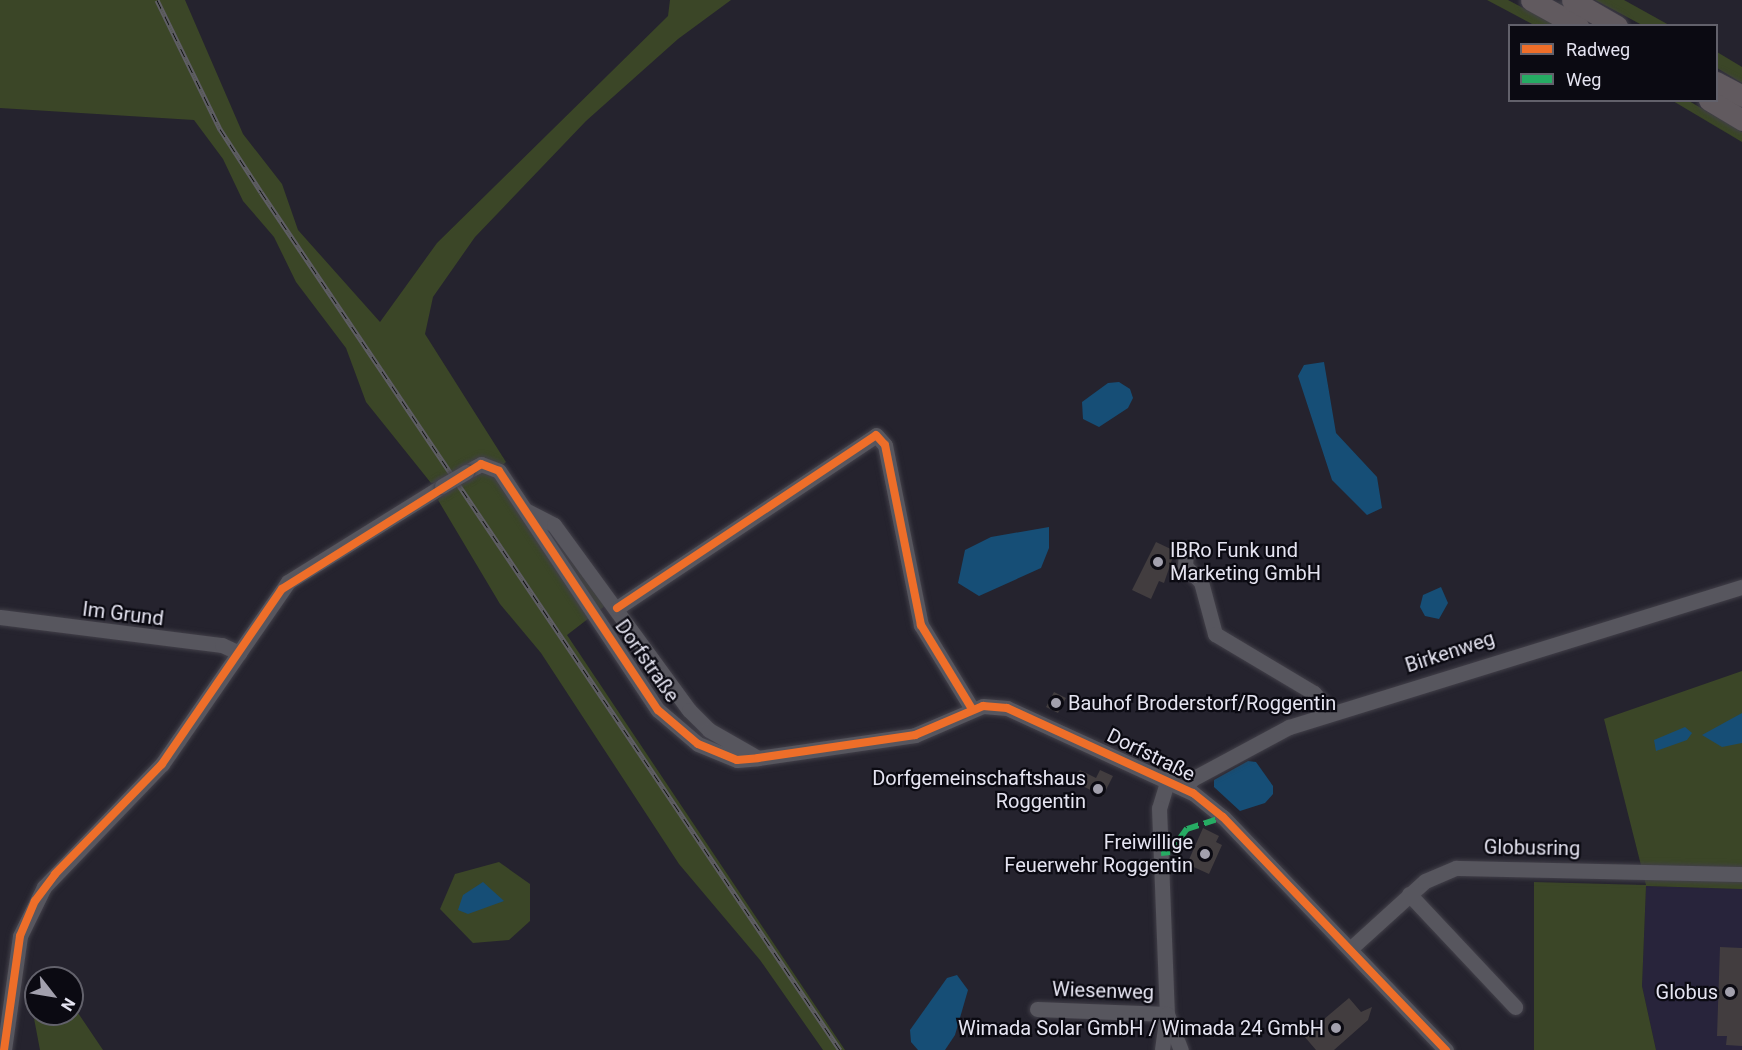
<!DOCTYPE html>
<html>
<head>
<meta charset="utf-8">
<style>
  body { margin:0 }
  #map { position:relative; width:1742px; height:1050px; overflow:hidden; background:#25232e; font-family:Roboto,sans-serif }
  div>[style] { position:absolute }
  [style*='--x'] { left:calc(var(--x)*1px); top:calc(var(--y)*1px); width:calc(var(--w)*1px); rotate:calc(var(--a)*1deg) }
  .built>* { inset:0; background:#28243b }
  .green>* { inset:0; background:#3b4627 }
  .water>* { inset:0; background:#164e76 }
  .building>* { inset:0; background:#423d3f }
  .roads { filter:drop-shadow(0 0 2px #424049) drop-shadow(0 0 2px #424049) }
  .minor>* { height:15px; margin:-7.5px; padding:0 7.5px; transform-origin:7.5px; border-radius:7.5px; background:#57565e }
  .highway>* { height:21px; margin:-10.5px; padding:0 10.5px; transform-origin:10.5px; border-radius:10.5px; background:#615a5f }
  .rail>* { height:5px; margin-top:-2.5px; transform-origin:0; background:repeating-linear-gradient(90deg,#0b0a12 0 9px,#5f5e65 0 18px); box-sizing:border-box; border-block:2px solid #5f5e65 }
  .bridges { filter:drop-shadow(0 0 2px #424049) drop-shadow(0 0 2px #424049) }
  .minor-bridge>* { height:15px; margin:-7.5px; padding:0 7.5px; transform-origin:7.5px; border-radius:7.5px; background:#57565e }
  .quiet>* { height:6px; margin-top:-3px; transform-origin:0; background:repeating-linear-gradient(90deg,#26ab63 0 12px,transparent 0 18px) }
  .cycleway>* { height:8px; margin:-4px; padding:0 4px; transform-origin:4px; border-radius:4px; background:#ee6e29 }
  .dots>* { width:16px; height:16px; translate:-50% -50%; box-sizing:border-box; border:3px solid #0b0a12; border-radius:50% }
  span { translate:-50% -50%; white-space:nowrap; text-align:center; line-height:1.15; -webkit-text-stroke:4.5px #0b0a12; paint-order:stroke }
  .poi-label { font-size:20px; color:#e5e4f1 }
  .left { translate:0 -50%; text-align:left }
  .right { translate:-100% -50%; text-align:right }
  .street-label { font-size:20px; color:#e5e4f1 }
  .legend { position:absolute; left:1508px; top:24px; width:210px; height:78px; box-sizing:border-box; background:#0b0a12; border:2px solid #62616b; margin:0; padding:8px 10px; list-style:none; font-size:18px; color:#e5e4f1 }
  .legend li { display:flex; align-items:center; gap:12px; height:30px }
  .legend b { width:30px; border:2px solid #62616b }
  .north { position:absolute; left:24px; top:966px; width:60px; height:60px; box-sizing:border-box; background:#0b0a12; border:2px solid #62616b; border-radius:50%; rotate:121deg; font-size:16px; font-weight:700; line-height:24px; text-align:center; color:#e5e4f1 }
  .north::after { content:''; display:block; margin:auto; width:21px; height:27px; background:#a2a0ad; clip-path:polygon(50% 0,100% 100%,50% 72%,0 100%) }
</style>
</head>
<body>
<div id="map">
  <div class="built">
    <div style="clip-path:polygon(1646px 886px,1742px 889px,1742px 1050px,1656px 1050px,1642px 986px)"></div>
  </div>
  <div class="green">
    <div style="clip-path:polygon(0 0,185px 0,243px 134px,282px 184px,298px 230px,380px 322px,437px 243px,668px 16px,670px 0,731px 0,678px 39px,586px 121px,475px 237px,433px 297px,425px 334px,506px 462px,493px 474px,543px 519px,610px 602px,567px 635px,845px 1050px,823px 1050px,760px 960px,679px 864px,541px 653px,500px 604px,438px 500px,445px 490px,440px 482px,431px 483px,366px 402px,346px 348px,296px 282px,274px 237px,243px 201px,223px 159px,194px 120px,0 108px)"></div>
    <div style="clip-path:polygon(1487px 0,1508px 0,1555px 25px,1534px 25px)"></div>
    <div style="clip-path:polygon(1595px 0,1624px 0,1669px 25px,1642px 25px)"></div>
    <div style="clip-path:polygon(1717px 52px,1742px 67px,1742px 83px,1717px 68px)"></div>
    <div style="clip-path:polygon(1673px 101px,1689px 101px,1742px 132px,1742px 142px)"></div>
    <div style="clip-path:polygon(1742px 671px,1742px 889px,1646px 886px,1642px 986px,1656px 1050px,1534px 1050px,1534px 882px,1646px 885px,1604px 719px)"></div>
    <div style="clip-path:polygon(499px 862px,530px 884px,530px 921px,509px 940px,473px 943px,440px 909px,455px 874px)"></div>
    <div style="clip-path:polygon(72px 1004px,103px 1050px,40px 1050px,33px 1013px,72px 1014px)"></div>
  </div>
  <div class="water">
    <div style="clip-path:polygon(1324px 362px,1336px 433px,1377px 477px,1382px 508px,1367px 515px,1332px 480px,1298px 376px,1304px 365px)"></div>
    <div style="clip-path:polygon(1119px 382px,1130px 389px,1133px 398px,1128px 408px,1099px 427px,1083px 419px,1082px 402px,1108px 383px)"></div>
    <div style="clip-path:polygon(1049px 527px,1049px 548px,1041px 568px,979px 596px,958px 583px,965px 550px,991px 537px)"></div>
    <div style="clip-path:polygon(1441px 587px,1448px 603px,1439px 619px,1425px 616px,1420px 607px,1423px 595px)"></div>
    <div style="clip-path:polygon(1742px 713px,1742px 743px,1722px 747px,1702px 735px)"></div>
    <div style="clip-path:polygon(1685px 727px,1692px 733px,1687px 740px,1656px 751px,1654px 740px)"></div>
    <div style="clip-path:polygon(1248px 761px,1256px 762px,1273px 786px,1273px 794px,1265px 803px,1240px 811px,1214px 787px,1214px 780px)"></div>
    <div style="clip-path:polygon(483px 882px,504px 901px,468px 914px,458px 910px,463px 895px)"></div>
    <div style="clip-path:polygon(957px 975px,968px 990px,955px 1035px,945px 1050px,918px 1050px,911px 1042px,910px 1030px,947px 978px)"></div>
  </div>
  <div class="building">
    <div style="clip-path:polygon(1156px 542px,1175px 551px,1164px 583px,1159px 581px,1151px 599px,1132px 590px)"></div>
    <div style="clip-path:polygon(1054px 692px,1066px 698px,1058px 713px,1046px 707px)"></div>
    <div style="clip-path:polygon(1080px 770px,1096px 778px,1100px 770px,1113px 776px,1103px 796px,1074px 782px)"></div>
    <div style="clip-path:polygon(1203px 828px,1219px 836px,1216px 842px,1222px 845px,1209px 874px,1187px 864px)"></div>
    <div style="clip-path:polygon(1720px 947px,1742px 948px,1742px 1046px,1726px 1045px,1727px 1036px,1717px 1036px)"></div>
    <div style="clip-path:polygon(1349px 998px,1361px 1012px,1372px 1007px,1368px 1020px,1334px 1050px,1316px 1050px,1304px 1036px)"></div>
  </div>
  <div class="roads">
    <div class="minor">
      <div style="--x:466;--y:472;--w:17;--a:-28"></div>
      <div style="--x:481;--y:464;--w:19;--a:21"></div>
      <div style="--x:499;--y:471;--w:287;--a:56.4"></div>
      <div style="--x:658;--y:710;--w:52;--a:40.4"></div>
      <div style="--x:698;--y:744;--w:42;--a:22.3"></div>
      <div style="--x:737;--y:760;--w:21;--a:-5"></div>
      <div style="--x:758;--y:758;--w:159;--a:-8.3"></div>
      <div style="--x:915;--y:735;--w:74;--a:-23.1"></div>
      <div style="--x:983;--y:706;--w:24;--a:5"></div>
      <div style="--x:1007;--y:708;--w:205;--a:24.6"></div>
      <div style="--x:1193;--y:793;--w:38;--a:39"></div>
      <div style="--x:1223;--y:817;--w:323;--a:46.3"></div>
      <div style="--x:527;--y:511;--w:30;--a:27"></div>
      <div style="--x:554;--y:525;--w:229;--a:53.9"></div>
      <div style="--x:689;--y:710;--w:28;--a:45"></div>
      <div style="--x:709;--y:730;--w:56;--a:29.7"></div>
      <div style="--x:1186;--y:552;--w:14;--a:94"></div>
      <div style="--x:1185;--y:566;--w:23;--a:45"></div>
      <div style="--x:1201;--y:582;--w:54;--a:74.9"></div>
      <div style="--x:1215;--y:634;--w:115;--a:30.8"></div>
      <div style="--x:1314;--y:693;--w:25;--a:50"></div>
      <div style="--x:617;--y:608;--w:311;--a:-33.7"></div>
      <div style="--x:876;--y:435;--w:13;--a:48"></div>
      <div style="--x:885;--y:445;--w:184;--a:78.7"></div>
      <div style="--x:921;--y:625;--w:98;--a:58.7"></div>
      <div style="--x:0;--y:617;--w:224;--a:7.2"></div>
      <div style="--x:222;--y:645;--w:19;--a:25"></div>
      <div style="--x:1168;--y:779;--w:30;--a:107"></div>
      <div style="--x:1159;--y:808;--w:206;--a:87.8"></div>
      <div style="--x:1167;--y:1014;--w:39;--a:69"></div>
      <div style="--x:1186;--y:788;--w:11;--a:-56"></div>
      <div style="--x:1192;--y:779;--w:110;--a:-28.2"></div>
      <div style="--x:1289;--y:727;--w:474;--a:-17.2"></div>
      <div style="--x:1409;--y:894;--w:155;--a:46.8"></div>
      <div style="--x:1350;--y:949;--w:101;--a:-42.2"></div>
      <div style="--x:1425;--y:881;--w:34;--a:-23"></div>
      <div style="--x:1456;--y:868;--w:286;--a:1.2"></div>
      <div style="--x:1037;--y:1009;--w:130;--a:2.2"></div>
      <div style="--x:1167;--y:1014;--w:36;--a:98"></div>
      <div style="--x:4;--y:1050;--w:115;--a:-82"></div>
      <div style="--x:20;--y:936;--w:55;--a:-63.9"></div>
      <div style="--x:44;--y:887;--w:170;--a:-46.2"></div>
      <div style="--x:162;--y:764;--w:221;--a:-55.3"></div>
      <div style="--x:288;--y:582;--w:181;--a:-31.9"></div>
    </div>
    <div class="highway">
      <div style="--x:1531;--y:0;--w:54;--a:29"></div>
      <div style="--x:1572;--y:0;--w:52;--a:30"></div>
      <div style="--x:1716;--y:82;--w:30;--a:28"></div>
      <div style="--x:1709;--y:100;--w:39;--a:31"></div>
    </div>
  </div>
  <div class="rail">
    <div style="--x:157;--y:0;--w:144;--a:64"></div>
    <div style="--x:220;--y:129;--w:75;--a:56.9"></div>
    <div style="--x:261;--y:192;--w:1035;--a:55.99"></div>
  </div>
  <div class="bridges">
    <div class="minor-bridge">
      <div style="--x:442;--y:486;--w:28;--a:-30"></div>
    </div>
  </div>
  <div class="quiet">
    <div style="--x:1161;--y:853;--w:9;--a:-6"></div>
    <div style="--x:1170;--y:852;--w:29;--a:-54"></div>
    <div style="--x:1187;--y:829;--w:38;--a:-18"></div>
  </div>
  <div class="cycleway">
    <div style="--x:617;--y:608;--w:311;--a:-33.7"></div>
    <div style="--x:876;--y:435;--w:13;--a:48"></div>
    <div style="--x:885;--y:445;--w:184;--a:78.7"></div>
    <div style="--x:921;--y:625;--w:98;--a:58.7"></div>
    <div style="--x:4;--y:1050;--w:115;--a:-82"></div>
    <div style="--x:20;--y:936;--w:38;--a:-67"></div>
    <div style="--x:35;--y:901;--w:34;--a:-53"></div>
    <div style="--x:55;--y:874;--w:153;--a:-45.8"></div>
    <div style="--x:162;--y:764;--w:212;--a:-55.6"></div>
    <div style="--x:282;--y:589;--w:235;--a:-32.1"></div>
    <div style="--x:481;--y:464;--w:19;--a:21"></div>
    <div style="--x:499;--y:471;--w:287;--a:56.4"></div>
    <div style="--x:658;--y:710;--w:52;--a:40.4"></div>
    <div style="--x:698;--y:744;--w:42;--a:22.3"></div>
    <div style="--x:737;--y:760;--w:21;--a:-5"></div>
    <div style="--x:758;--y:758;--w:159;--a:-8.3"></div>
    <div style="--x:915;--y:735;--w:74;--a:-23.1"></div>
    <div style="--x:983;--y:706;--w:24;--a:5"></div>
    <div style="--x:1007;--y:708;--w:205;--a:24.6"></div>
    <div style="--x:1193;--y:793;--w:38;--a:39"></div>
    <div style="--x:1223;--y:817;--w:323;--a:46.3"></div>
  </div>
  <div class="dots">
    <div style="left:1158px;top:562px;background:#a2a0ad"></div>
    <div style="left:1056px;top:703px;background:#a2a0ad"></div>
    <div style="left:1098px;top:789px;background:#a2a0ad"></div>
    <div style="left:1205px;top:854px;background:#a2a0ad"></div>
    <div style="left:1730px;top:992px;background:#a2a0ad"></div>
    <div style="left:1336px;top:1028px;background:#a2a0ad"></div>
  </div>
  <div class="poi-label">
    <span class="left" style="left:1170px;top:562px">IBRo Funk und<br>Marketing GmbH</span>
    <span class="left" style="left:1068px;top:703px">Bauhof Broderstorf/Roggentin</span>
    <span class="right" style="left:1086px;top:790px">Dorfgemeinschaftshaus<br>Roggentin</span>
    <span class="right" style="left:1193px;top:854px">Freiwillige<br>Feuerwehr Roggentin</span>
    <span class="right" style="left:1718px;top:992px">Globus</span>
    <span class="right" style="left:1324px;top:1028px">Wimada Solar GmbH / Wimada 24 GmbH</span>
  </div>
  <div class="street-label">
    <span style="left:123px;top:614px;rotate:7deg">Im Grund</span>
    <span style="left:1450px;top:652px;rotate:-18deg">Birkenweg</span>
    <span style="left:647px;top:661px;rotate:55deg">Dorfstraße</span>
    <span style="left:1151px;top:755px;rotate:26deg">Dorfstraße</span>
    <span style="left:1532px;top:848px;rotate:1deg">Globusring</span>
    <span style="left:1103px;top:991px;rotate:2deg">Wiesenweg</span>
  </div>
  <ul class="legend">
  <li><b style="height:8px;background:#ee6e29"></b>Radweg</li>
  <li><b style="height:8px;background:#26ab63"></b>Weg</li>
  </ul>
  <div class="north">N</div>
</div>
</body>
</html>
